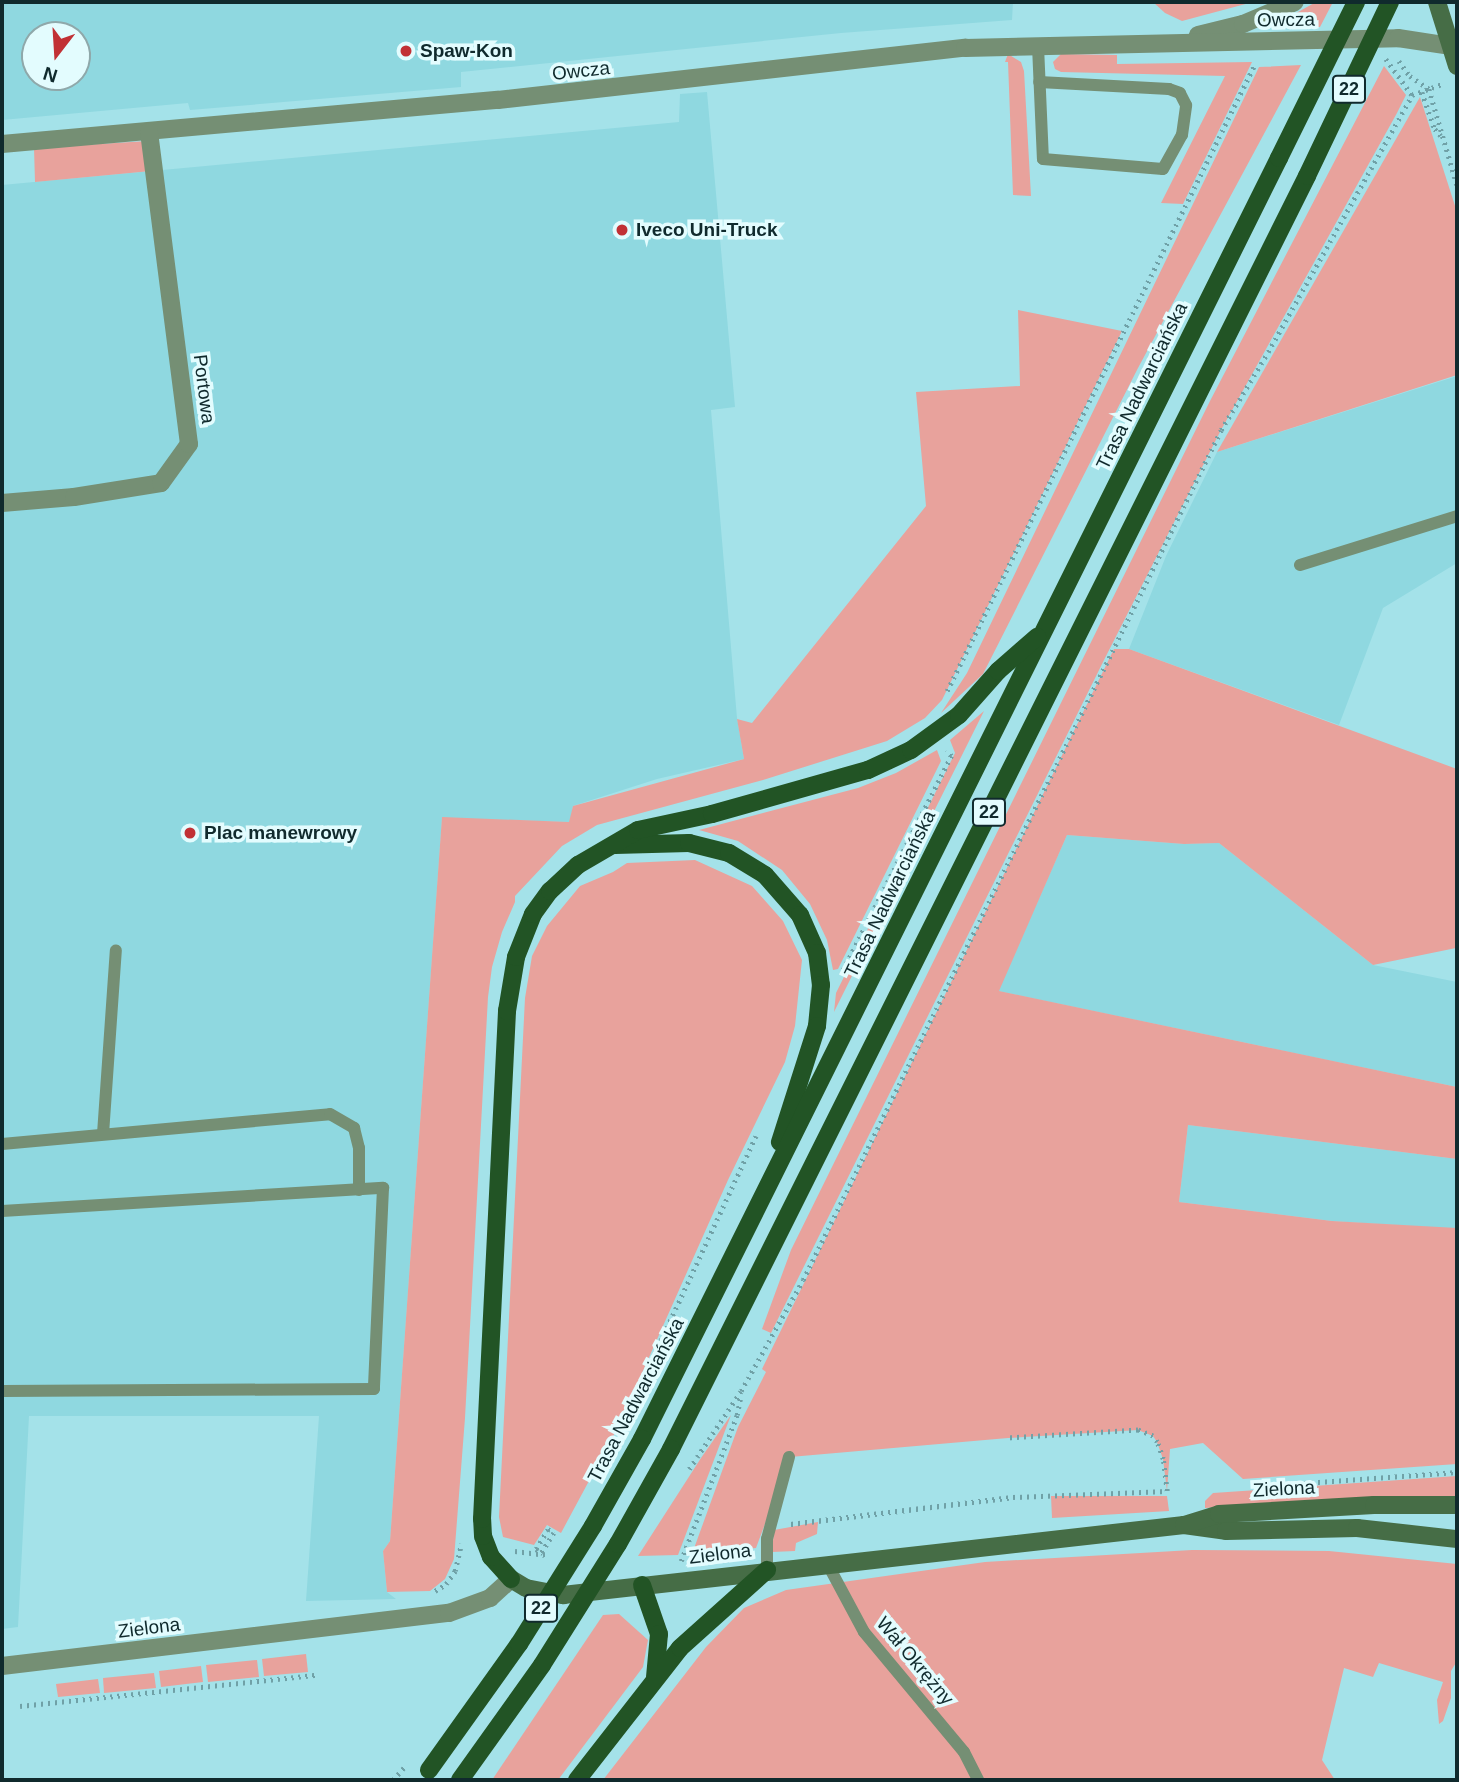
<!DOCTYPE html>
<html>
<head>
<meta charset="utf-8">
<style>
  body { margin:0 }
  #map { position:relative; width:1459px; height:1782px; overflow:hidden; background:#a4e2e9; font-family:Arial,sans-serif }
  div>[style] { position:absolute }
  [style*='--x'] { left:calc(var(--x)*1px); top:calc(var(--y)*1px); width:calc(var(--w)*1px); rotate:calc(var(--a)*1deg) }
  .built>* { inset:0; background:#8fd8e0 }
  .green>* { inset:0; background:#e8a29c }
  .path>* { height:4.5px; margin-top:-2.25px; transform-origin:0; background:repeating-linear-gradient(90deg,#70a1a7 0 2px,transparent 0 7px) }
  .lane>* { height:12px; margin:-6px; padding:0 6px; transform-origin:6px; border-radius:6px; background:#758f74 }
  .street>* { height:18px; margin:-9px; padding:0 9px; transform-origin:9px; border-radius:9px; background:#758f74 }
  .secondary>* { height:18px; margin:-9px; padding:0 9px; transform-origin:9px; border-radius:9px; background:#466d46 }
  .primary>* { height:18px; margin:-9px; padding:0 9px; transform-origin:9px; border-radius:9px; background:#225425 }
  .path-bridge>* { height:4.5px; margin-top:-2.25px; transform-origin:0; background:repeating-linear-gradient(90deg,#70a1a7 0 2px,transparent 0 7px) }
  .primary-bridge>* { height:18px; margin:-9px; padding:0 9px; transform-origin:9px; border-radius:9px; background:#225425 }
  .dots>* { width:19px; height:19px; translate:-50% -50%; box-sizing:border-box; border:4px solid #e3fcfe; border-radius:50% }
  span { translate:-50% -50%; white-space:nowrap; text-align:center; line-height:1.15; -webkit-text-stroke:7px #e3fcfe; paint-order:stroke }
  .shield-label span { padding:2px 5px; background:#e3fcfe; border:2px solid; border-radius:5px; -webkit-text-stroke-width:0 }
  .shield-label { font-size:18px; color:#102a2d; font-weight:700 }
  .street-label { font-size:19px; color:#102a2d }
  .poi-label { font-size:19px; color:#102a2d; font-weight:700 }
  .left { translate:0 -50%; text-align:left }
  .frame { position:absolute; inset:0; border:4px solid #102a2d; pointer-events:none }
  .north { position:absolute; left:21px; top:21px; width:70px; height:70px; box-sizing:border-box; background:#e3fcfe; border:2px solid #8fa8aa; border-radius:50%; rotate:197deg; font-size:19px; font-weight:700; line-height:28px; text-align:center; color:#102a2d }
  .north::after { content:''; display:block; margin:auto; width:24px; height:32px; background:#c13135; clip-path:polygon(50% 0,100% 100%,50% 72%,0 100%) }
</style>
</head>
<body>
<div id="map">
  <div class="built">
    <div style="clip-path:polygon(evenodd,2px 2px,1013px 2px,1012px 20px,841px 33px,461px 72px,461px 87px,190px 110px,188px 103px,2px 120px,2px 2px,35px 35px,77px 35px,77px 77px,35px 77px,35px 35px)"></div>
    <div style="clip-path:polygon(707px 92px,735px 407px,711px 410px,737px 718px,744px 759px,657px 779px,573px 806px,570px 822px,442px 818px,390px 1541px,383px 1551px,387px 1592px,396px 1599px,306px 1601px,319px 1416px,29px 1416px,18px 1627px,2px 1629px,2px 185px,679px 122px,680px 94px)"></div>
    <div style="clip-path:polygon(1457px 376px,1457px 563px,1383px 608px,1339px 725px,1129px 649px,1166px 556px,1217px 452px)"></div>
    <div style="clip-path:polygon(1067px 835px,1184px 844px,1219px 843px,1373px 965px,1457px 982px,1457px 1087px,998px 991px)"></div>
    <div style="clip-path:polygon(1188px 1125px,1457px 1159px,1457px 1229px,1332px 1221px,1179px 1202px)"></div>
  </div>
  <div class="green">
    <div style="clip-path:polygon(1153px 2px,1253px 2px,1182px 21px,1165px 13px)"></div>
    <div style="clip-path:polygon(1316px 2px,1333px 2px,1320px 27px,1271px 27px)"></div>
    <div style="clip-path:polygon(1008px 54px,1021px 62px,1024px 71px,1031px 196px,1013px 195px,1008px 62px,1005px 62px)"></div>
    <div style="clip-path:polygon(1061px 54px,1117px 55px,1117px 64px,1252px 62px,1183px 204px,1161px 203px,1225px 76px,1061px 72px,1055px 69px,1053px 62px)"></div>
    <div style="clip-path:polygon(1301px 65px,1138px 368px,983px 674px,941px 713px,967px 673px,1259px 67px)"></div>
    <div style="clip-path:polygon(1384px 66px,1406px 95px,1397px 113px,1221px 430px,1104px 660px,771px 1333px,762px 1329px,791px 1250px,1210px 401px)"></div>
    <div style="clip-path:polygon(1420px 97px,1457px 212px,1457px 375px,1217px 452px)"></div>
    <div style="clip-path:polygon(148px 141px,151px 171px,35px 182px,34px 148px)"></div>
    <div style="clip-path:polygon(1018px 310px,1122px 331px,942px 700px,925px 718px,887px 741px,763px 780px,597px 825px,562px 846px,515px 896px,515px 902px,502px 932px,492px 967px,488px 997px,465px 1418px,454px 1559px,445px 1579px,430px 1591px,387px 1592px,383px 1551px,390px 1541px,442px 817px,569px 822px,573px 806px,744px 759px,737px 719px,752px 723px,926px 506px,916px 392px,1020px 386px)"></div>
    <div style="clip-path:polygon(1114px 649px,1129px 649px,1457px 769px,1456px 948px,1373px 965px,1219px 843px,1184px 844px,1067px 835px,999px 991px,1457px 1087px,1457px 1159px,1188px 1125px,1179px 1202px,1332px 1221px,1457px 1228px,1457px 1464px,1243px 1479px,1203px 1443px,1170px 1449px,1167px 1491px,1163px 1459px,1157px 1442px,1153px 1436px,1138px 1430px,1008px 1438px,790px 1457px,756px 1548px,692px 1554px,738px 1427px,766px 1372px,762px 1369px)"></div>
    <div style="clip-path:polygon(984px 711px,834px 1012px,836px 993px,955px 753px,950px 740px)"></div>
    <div style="clip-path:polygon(937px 750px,941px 761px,838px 969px,833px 970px,827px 940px,810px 904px,782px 870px,738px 841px,699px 830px,858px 788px,896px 773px)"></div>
    <div style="clip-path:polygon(695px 860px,752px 886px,783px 921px,802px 960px,795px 1026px,785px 1062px,728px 1180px,618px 1427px,561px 1533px,547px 1525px,534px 1545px,503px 1537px,499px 1517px,525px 998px,532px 956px,547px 926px,580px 886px,613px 872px,627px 863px)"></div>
    <div style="clip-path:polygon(731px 1415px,678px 1555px,638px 1556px,701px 1458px)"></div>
    <div style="clip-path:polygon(1457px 1476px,1457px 1497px,1397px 1496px,1205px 1508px,1205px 1501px,1213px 1493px)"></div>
    <div style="clip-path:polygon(1051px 1496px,1167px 1496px,1169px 1511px,1052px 1518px)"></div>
    <div style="clip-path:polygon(818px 1522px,817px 1534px,796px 1543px,795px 1551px,772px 1552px,774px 1530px)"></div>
    <div style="clip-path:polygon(1192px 1550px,1329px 1551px,1457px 1564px,1457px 1661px,1451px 1671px,1451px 1698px,1443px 1721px,1439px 1724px,1437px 1700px,1443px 1682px,1379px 1663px,1373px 1677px,1344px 1668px,1322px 1760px,1335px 1780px,603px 1780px,706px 1647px,744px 1608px,786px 1590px,985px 1562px)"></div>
    <div style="clip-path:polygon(619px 1614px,648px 1640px,643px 1667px,558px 1780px,492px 1780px,603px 1615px)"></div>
    <div style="clip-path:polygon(306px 1654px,308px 1672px,264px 1676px,262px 1659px)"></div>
    <div style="clip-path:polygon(257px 1660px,259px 1677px,208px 1682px,206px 1665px)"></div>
    <div style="clip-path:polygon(201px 1666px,203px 1682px,161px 1687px,159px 1671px)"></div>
    <div style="clip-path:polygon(154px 1673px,156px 1688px,104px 1693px,103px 1678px)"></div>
    <div style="clip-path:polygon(98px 1679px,100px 1693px,58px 1697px,56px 1684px)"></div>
  </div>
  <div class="path">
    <div style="--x:1386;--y:59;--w:44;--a:54.2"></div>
    <div style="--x:1399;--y:61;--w:19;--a:54"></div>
    <div style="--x:1410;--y:76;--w:23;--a:34"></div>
    <div style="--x:1429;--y:89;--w:100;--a:73.7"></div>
    <div style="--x:1422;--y:92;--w:39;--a:71"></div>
    <div style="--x:1435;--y:129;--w:9;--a:49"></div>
    <div style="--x:947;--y:691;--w:699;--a:-63.84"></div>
    <div style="--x:843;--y:970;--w:240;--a:-63.2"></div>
    <div style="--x:951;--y:756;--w:7;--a:-124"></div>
    <div style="--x:643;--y:1379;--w:268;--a:-65.1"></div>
    <div style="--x:697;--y:1457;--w:79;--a:-56.3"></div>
    <div style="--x:741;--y:1391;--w:127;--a:-60.8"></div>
    <div style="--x:803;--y:1280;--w:947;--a:-63.81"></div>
    <div style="--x:1221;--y:430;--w:91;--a:-58.9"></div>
    <div style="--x:1268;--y:352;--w:295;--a:-60.7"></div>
    <div style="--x:1412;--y:95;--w:33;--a:-20"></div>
    <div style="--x:1262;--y:1486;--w:196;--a:-4.1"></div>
    <div style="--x:791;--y:1524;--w:224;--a:-6.9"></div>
    <div style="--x:791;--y:1524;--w:224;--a:-6.9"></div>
    <div style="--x:1013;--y:1497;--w:154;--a:-2.2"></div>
    <div style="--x:1167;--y:1491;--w:32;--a:-97"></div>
    <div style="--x:1163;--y:1459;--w:18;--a:-109"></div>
    <div style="--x:1157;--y:1442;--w:7;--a:-124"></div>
    <div style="--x:1153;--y:1436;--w:16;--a:-158"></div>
    <div style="--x:1138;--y:1430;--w:130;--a:176.5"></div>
    <div style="--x:536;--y:1549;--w:23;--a:-59"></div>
    <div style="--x:548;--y:1529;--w:7;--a:34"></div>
    <div style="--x:554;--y:1533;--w:25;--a:122"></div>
    <div style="--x:515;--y:1551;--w:32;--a:7"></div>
    <div style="--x:681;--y:1561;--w:156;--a:-69"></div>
    <div style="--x:737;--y:1415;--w:20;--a:-79"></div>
    <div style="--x:435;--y:1591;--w:13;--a:-32"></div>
    <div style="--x:446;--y:1584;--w:16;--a:-55"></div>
    <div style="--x:455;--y:1571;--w:28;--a:-77"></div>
    <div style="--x:20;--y:1706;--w:298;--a:-6"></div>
    <div style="--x:393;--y:1780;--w:20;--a:-49"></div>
  </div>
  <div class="lane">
    <div style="--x:1038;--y:46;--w:113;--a:87.5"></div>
    <div style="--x:1043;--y:159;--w:120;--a:4.8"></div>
    <div style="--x:1163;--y:169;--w:39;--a:-61"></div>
    <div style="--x:1182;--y:135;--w:30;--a:-82"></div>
    <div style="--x:1186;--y:105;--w:13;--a:-117"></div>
    <div style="--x:1180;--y:93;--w:12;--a:-160"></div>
    <div style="--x:1169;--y:89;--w:130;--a:-176.9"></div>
    <div style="--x:1300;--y:565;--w:164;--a:-17.3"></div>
    <div style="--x:103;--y:1134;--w:184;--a:-86"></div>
    <div style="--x:2;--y:1144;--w:329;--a:-5.2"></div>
    <div style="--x:330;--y:1114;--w:28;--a:30"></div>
    <div style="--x:354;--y:1128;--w:21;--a:76"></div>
    <div style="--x:359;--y:1148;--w:42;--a:90"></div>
    <div style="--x:2;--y:1211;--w:382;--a:-3.5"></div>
    <div style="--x:383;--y:1188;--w:201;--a:92.6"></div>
    <div style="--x:374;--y:1389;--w:372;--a:179.7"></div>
    <div style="--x:827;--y:1563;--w:78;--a:61.8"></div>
    <div style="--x:864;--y:1632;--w:156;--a:50.2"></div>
    <div style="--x:964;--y:1752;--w:31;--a:63"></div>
    <div style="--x:767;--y:1570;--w:31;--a:-90"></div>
    <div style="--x:767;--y:1539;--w:85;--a:-75"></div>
  </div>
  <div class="street">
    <div style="--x:1198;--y:35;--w:46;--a:-13.7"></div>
    <div style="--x:1243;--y:24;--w:56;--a:-22.9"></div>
    <div style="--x:2;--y:144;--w:498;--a:-5.1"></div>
    <div style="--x:498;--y:100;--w:470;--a:-6.4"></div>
    <div style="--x:965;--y:48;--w:433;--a:-1.3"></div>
    <div style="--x:1398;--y:38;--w:54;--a:8.6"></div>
    <div style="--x:2;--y:503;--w:72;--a:-4.8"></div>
    <div style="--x:74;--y:497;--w:88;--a:-9.1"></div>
    <div style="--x:161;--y:483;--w:48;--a:-54.3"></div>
    <div style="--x:189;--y:444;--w:315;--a:-97.3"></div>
    <div style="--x:2;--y:1666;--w:450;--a:-6.8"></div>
    <div style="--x:449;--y:1613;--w:44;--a:-20.1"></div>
    <div style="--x:490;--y:1598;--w:28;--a:-42"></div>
  </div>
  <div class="secondary">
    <div style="--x:1437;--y:2;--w:67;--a:72.6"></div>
    <div style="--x:1184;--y:1525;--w:42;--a:8.1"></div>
    <div style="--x:1226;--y:1531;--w:131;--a:-1.3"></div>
    <div style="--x:1357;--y:1528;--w:101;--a:6.3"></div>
    <div style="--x:511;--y:1579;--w:17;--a:31"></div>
    <div style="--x:526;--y:1588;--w:38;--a:11"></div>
    <div style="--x:563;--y:1595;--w:625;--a:-6.43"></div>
    <div style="--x:1184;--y:1525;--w:37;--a:-17"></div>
    <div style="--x:1219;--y:1514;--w:155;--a:-3.3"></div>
    <div style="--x:1374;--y:1505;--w:83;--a:0"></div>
  </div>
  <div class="primary">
    <div style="--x:615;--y:845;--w:74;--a:-1.5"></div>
    <div style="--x:689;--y:843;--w:41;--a:14"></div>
    <div style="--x:729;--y:853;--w:42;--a:31.4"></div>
    <div style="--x:765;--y:875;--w:53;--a:48.8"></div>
    <div style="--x:800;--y:915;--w:42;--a:65.9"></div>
    <div style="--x:817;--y:953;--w:32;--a:83"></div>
    <div style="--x:821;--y:985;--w:41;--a:95.6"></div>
    <div style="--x:817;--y:1026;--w:122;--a:107.7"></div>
    <div style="--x:642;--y:1439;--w:1431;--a:-63.56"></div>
    <div style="--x:671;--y:1449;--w:1423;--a:-63.45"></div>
    <div style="--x:511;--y:1579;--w:30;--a:-132"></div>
    <div style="--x:491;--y:1557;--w:22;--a:-111"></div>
    <div style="--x:483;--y:1536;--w:17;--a:-93"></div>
    <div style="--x:482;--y:1519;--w:509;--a:-87.18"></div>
    <div style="--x:507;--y:1011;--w:55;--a:-80.5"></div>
    <div style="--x:516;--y:957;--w:46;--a:-68.4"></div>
    <div style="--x:533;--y:914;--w:29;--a:-54"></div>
    <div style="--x:550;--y:891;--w:38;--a:-43"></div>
    <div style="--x:578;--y:865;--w:69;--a:-30.3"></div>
    <div style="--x:638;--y:830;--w:76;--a:-12.2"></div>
    <div style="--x:712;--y:814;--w:162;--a:-15.8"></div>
    <div style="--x:868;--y:770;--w:47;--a:-24.9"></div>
    <div style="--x:911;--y:750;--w:59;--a:-36.1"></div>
    <div style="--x:959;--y:715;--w:59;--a:-48.4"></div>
    <div style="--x:998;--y:671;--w:52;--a:-41.1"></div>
    <div style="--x:642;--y:1585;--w:52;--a:70.9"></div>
    <div style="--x:659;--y:1634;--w:43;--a:95.3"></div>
    <div style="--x:577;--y:1780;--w:167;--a:-52"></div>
    <div style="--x:680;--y:1648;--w:117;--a:-41.9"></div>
  </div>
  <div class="path-bridge">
    <div style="--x:689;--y:1469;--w:14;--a:-56"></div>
    <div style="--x:536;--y:1549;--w:8;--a:30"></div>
  </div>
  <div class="primary-bridge">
    <div style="--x:1279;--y:158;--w:174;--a:-63.7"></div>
    <div style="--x:1307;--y:176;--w:193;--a:-64.5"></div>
    <div style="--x:429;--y:1770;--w:155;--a:-54.5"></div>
    <div style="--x:519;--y:1644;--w:139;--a:-57.9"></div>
    <div style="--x:593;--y:1526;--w:100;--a:-60.6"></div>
    <div style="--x:460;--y:1780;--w:141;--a:-54.5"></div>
    <div style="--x:542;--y:1665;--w:143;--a:-57.9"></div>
    <div style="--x:618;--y:1544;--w:109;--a:-60.8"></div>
  </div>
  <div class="dots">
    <div style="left:406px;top:51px;background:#c13135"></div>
    <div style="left:622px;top:230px;background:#c13135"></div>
    <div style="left:190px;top:833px;background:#c13135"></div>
  </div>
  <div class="shield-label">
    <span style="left:1349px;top:89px">22</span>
    <span style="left:989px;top:812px">22</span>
    <span style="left:541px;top:1608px">22</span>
  </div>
  <div class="street-label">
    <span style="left:1286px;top:20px;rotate:-1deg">Owcza</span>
    <span style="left:581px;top:71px;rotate:-6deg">Owcza</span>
    <span style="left:1142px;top:386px;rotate:-64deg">Trasa Nadwarciańska</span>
    <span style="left:204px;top:389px;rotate:83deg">Portowa</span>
    <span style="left:890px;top:894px;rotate:-64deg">Trasa Nadwarciańska</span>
    <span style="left:636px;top:1400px;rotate:-62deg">Trasa Nadwarciańska</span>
    <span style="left:1284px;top:1489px;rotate:-3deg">Zielona</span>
    <span style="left:720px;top:1554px;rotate:-7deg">Zielona</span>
    <span style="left:149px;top:1628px;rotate:-7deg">Zielona</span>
    <span style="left:915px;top:1661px;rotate:50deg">Wał Okrężny</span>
  </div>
  <div class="poi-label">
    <span class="left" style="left:420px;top:51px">Spaw-Kon</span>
    <span class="left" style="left:636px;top:230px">Iveco Uni-Truck</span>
    <span class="left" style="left:204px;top:833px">Plac manewrowy</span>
  </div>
  <div class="frame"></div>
  <div class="north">N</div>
</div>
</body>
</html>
